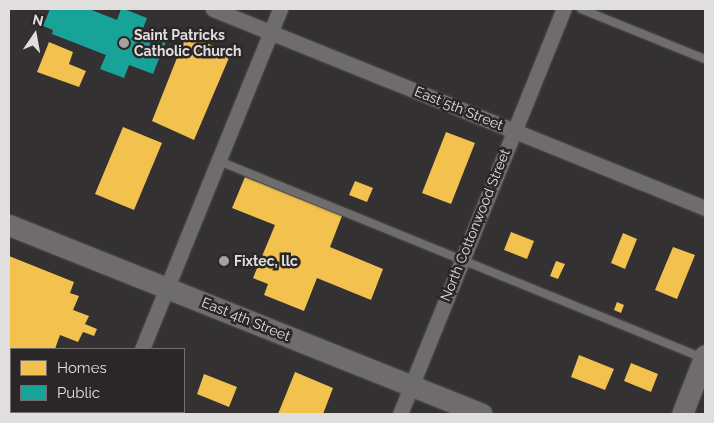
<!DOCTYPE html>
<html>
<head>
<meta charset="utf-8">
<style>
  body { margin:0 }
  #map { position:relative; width:714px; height:423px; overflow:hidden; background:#343132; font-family:Raleway,sans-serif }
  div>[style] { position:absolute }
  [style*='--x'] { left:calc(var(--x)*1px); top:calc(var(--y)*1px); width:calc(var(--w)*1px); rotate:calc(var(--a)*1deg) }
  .homes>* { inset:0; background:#f2c14e }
  .public>* { inset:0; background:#17a398 }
  .roads { filter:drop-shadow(0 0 1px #4f4d4e) drop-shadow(0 0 1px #4f4d4e) }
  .service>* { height:8px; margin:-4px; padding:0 4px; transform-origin:4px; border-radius:4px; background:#6f6c6d }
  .minor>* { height:15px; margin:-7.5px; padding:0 7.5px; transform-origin:7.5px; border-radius:7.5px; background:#6f6c6d }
  .secondary>* { height:21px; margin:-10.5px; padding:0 10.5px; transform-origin:10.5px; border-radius:10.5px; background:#6f6c6d }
  .dots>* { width:14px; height:14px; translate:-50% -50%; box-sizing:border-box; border:2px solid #2b2627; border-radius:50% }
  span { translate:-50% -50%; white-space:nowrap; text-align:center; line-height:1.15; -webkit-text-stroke:5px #2b2627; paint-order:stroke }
  .poi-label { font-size:14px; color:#e1dede; font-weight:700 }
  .left { translate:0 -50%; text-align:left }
  .street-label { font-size:14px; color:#e1dede }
  .frame { position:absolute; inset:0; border:10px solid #e1dede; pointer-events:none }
  .legend { position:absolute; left:10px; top:348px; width:175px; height:65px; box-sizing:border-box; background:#2b2627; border:1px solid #747070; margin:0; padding:6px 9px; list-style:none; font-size:15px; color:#e1dede }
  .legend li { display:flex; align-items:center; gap:10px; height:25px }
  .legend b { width:25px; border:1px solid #747070 }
  .north { position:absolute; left:10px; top:10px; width:50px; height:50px; -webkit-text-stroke:4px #2b2627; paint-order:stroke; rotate:12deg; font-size:14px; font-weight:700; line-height:20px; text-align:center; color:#e1dede }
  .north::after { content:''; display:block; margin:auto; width:18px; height:22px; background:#e1dede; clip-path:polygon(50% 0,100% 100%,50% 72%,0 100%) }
</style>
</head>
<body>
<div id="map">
  <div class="homes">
    <div style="clip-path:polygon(186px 35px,231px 53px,194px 140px,152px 121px)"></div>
    <div style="clip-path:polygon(49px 42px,73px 52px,69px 64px,86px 71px,79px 87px,37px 72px)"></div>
    <div style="clip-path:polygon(123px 127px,162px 143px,134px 210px,95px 194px)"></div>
    <div style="clip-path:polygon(446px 132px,475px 143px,451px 204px,422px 193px)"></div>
    <div style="clip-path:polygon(245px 177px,342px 216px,330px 247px,383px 269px,371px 300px,317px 278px,304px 311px,264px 295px,268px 284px,253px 278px,275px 225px,232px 208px)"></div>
    <div style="clip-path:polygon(355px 181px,373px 188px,367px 202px,349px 195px)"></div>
    <div style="clip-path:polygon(511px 232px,534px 241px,527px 259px,504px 250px)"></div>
    <div style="clip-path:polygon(623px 233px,637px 239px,625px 269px,611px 263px)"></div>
    <div style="clip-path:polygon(673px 247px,695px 255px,677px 299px,655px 290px)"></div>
    <div style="clip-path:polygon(9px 256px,74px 282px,70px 293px,79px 296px,73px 310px,89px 316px,85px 324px,97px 329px,94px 336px,83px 332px,78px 342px,60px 335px,55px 349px,11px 349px,11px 362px,9px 361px)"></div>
    <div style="clip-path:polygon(556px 261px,565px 264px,558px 279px,550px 276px)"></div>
    <div style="clip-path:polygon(617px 302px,624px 305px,621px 313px,614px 310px)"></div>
    <div style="clip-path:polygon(579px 355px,614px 369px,605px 390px,571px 377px)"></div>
    <div style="clip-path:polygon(631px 363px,658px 374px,651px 392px,624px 381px)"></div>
    <div style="clip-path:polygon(295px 372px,333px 388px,323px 414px,278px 414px)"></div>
    <div style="clip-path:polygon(204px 374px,237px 387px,229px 407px,197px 394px)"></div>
    <div style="clip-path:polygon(36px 412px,88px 412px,35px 414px)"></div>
  </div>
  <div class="public">
    <div style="clip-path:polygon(50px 9px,89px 9px,117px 20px,121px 9px,124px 9px,147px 18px,142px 31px,166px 41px,153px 74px,129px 65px,124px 78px,100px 69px,106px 55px,52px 34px,53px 30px,43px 26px)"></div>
  </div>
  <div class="roads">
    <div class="service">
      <div style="--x:581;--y:9;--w:134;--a:22"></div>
      <div style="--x:219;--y:161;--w:523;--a:22.15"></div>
      <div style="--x:9;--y:371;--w:2;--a:27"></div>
    </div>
    <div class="minor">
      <div style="--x:213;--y:9;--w:531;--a:22.02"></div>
      <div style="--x:142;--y:349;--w:367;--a:-67.9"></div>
      <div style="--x:116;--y:414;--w:2;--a:-63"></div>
      <div style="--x:400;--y:414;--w:437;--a:-68"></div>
    </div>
    <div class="secondary">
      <div style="--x:9;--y:225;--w:509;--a:21.78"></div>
      <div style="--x:682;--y:414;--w:63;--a:-68.7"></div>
    </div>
  </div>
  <div class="dots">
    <div style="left:124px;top:43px;background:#a4a1a2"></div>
    <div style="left:224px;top:261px;background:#a4a1a2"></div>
  </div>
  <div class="poi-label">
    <span class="left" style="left:134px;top:43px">Saint Patricks<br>Catholic Church</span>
    <span class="left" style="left:234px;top:261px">Fixtec, llc</span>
  </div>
  <div class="street-label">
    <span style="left:459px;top:108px;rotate:22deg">East 5th Street</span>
    <span style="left:475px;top:225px;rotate:-68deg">North Cottonwood Street</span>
    <span style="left:246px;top:319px;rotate:22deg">East 4th Street</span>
  </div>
  <div class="frame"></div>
  <ul class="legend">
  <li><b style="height:14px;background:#f2c14e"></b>Homes</li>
  <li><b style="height:14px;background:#17a398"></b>Public</li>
  </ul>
  <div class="north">N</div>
</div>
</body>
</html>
